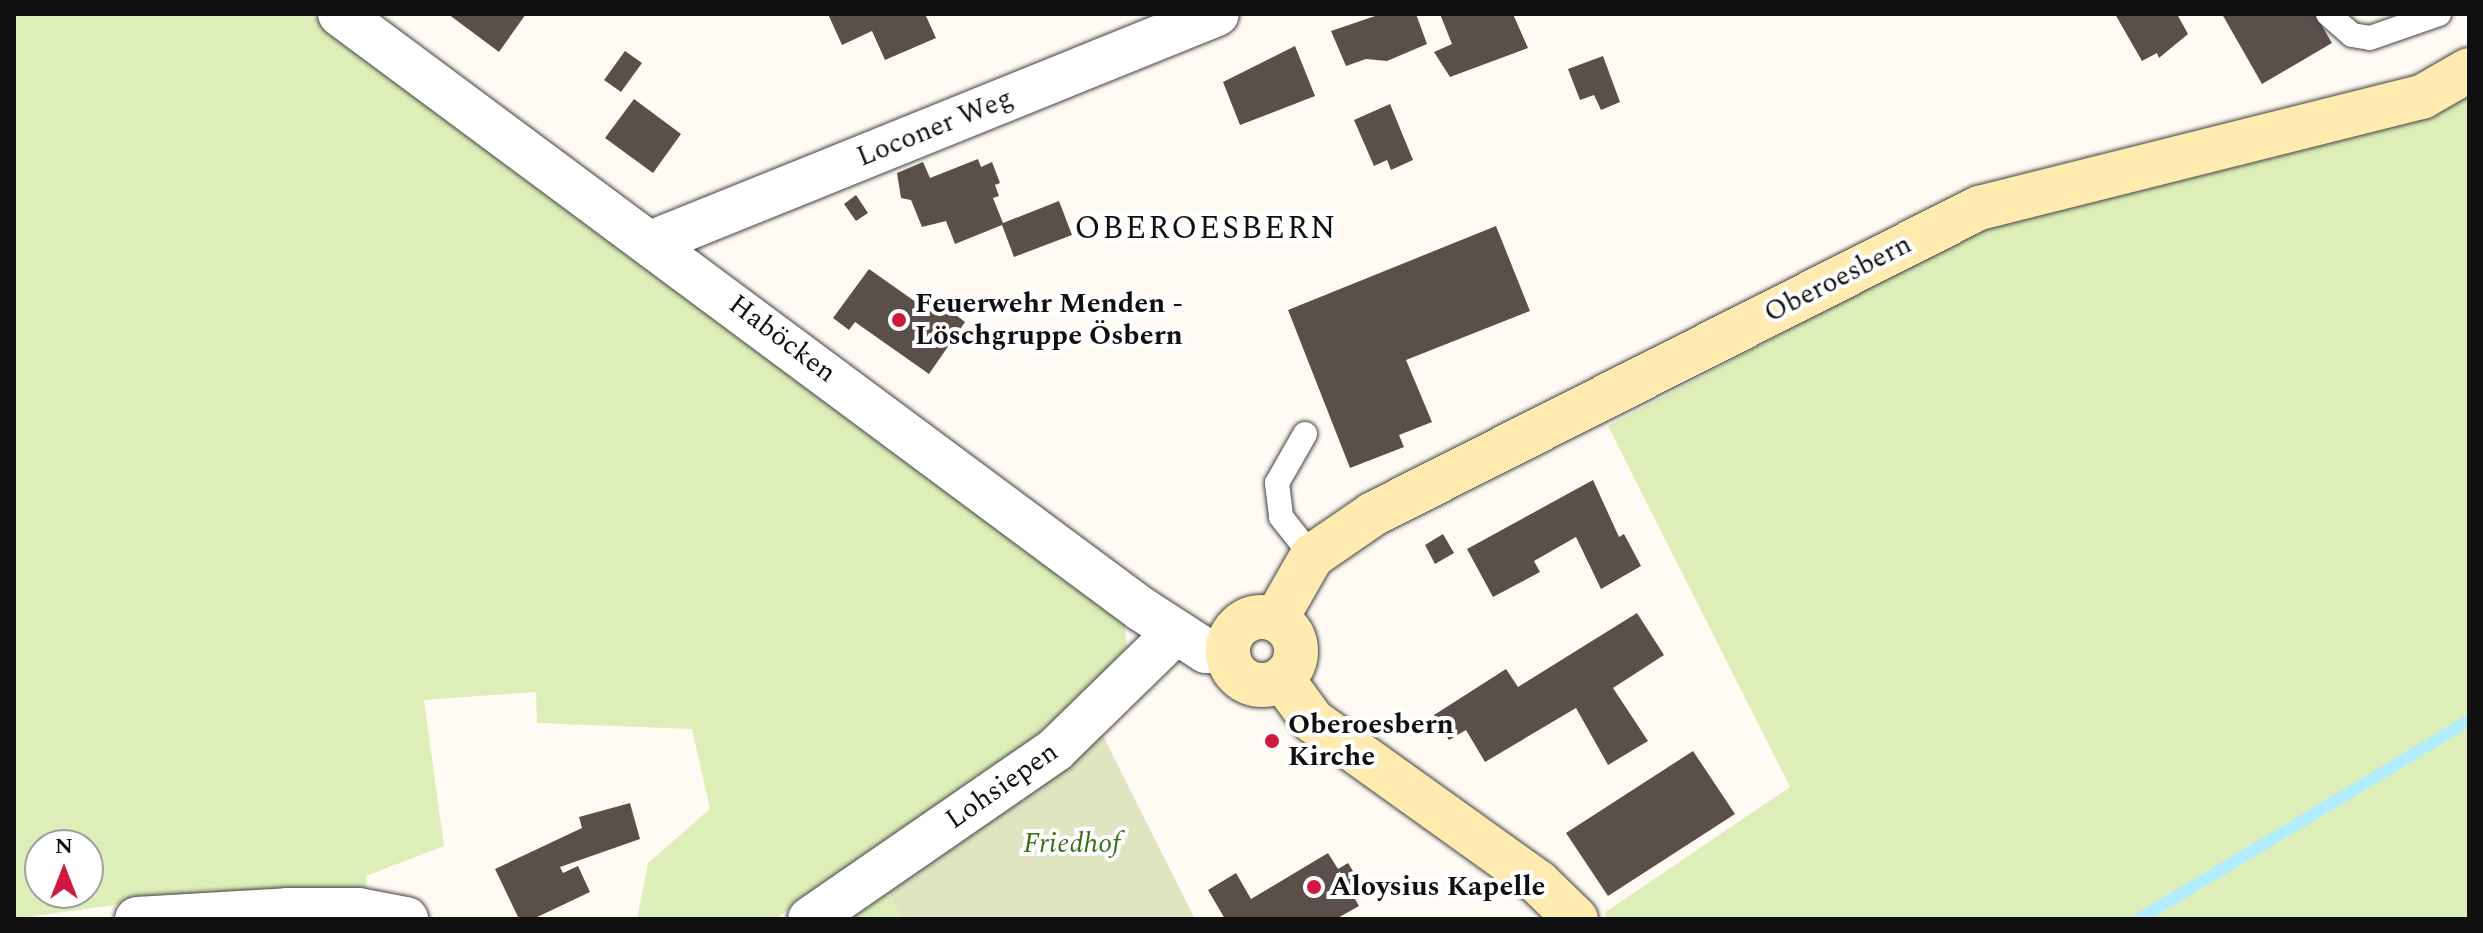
<!DOCTYPE html>
<html>
<head>
<meta charset="utf-8">
<style>
  body { margin:0 }
  #map { position:relative; width:2483px; height:933px; overflow:hidden; background:#fffbf4; font-family:Spectral,serif }
  div>[style] { position:absolute }
  [style*='--x'] { left:calc(var(--x)*1px); top:calc(var(--y)*1px); width:calc(var(--w)*1px); rotate:calc(var(--a)*1deg) }
  .green>* { inset:0; background:#ddeeb8 }
  .cemetery>* { inset:0; background:#dfe5c1 }
  .stream>* { height:12px; margin:-6px; padding:0 6px; transform-origin:6px; border-radius:6px; background:#b3ecfc }
  .building>* { inset:0; background:#5a4f4b }
  .roads { filter:drop-shadow(0 0 2px #434343) drop-shadow(0 0 2px #434343) }
  .lane>* { height:24px; margin:-12px; padding:0 12px; transform-origin:12px; border-radius:12px; background:#fff }
  .street>* { height:44px; margin:-22px; padding:0 22px; transform-origin:22px; border-radius:22px; background:#fff }
  .secondary>* { height:44px; margin:-22px; padding:0 22px; transform-origin:22px; border-radius:22px; background:#ffeaaf }
  .secondary>.ring { margin:-22px; padding:0; box-sizing:content-box; background:none; border:44px solid #ffeaaf; border-radius:50% }
  .dots>* { width:22px; height:22px; translate:-50% -50%; box-sizing:border-box; border:4px solid #fff; border-radius:50% }
  span { translate:-50% -50%; white-space:nowrap; text-align:center; line-height:1.15; -webkit-text-stroke:8px #fff; paint-order:stroke }
  .street-label { font-size:28px; color:#101010 }
  .poi-label { font-size:28px; color:#101010; font-weight:700 }
  .left { translate:0 -50%; text-align:left }
  .park-label { font-size:28px; color:#387019; font-style:italic }
  .quarter-label { font-size:32px; color:#101010; letter-spacing:2px }
  .frame { position:absolute; inset:0; border:16px solid #101010; pointer-events:none }
  .north { position:absolute; left:24px; top:829px; width:80px; height:80px; box-sizing:border-box; background:#fff; border:2px solid #9f9f9f; border-radius:50%; rotate:0deg; font-size:22px; font-weight:700; line-height:32px; text-align:center; color:#101010 }
  .north::after { content:''; display:block; margin:auto; width:28px; height:36px; background:#cf193e; clip-path:polygon(50% 0,100% 100%,50% 72%,0 100%) }
</style>
</head>
<body>
<div id="map">
  <div class="green">
    <div style="clip-path:polygon(evenodd,14px 14px,310px 14px,1123px 614px,1128px 655px,1013px 755px,775px 919px,637px 919px,648px 863px,710px 809px,692px 729px,537px 723px,536px 692px,424px 700px,444px 846px,366px 876px,367px 896px,121px 904px,14px 919px,14px 14px,40px 845px,88px 845px,88px 893px,40px 893px,40px 845px)"></div>
    <div style="clip-path:polygon(2469px 89px,2469px 919px,1607px 919px,1604px 913px,1790px 787px,1608px 426px,1982px 227px)"></div>
    <div style="clip-path:polygon(885px 884px,902px 919px,828px 919px)"></div>
  </div>
  <div class="cemetery">
    <div style="clip-path:polygon(1101px 732px,1195px 919px,902px 919px,885px 885px)"></div>
  </div>
  <div class="stream">
    <div style="--x:2139;--y:919;--w:385;--a:-31"></div>
  </div>
  <div class="building">
    <div style="clip-path:polygon(448px 14px,526px 14px,499px 52px)"></div>
    <div style="clip-path:polygon(828px 14px,925px 14px,936px 38px,885px 60px,872px 31px,842px 45px)"></div>
    <div style="clip-path:polygon(1381px 14px,1416px 14px,1427px 44px,1387px 61px,1366px 59px,1346px 66px,1331px 31px)"></div>
    <div style="clip-path:polygon(1440px 14px,1513px 14px,1528px 48px,1450px 77px,1434px 52px,1452px 44px)"></div>
    <div style="clip-path:polygon(2115px 14px,2177px 14px,2188px 34px,2159px 58px,2157px 53px,2142px 61px)"></div>
    <div style="clip-path:polygon(2222px 14px,2315px 14px,2332px 43px,2262px 84px)"></div>
    <div style="clip-path:polygon(1295px 46px,1315px 96px,1240px 125px,1223px 82px)"></div>
    <div style="clip-path:polygon(625px 51px,642px 63px,621px 92px,604px 80px)"></div>
    <div style="clip-path:polygon(1603px 56px,1620px 102px,1601px 110px,1594px 95px,1580px 100px,1568px 69px)"></div>
    <div style="clip-path:polygon(634px 99px,681px 134px,653px 173px,605px 138px)"></div>
    <div style="clip-path:polygon(1390px 104px,1413px 160px,1391px 170px,1387px 160px,1374px 166px,1354px 120px)"></div>
    <div style="clip-path:polygon(978px 159px,981px 167px,992px 162px,1000px 183px,995px 185px,999px 196px,993px 198px,1003px 223px,1059px 201px,1072px 235px,1014px 257px,1002px 225px,955px 244px,946px 221px,922px 227px,911px 200px,901px 198px,897px 173px,923px 162px,930px 178px)"></div>
    <div style="clip-path:polygon(856px 195px,868px 213px,856px 221px,844px 204px)"></div>
    <div style="clip-path:polygon(1496px 226px,1530px 311px,1406px 360px,1432px 422px,1399px 435px,1404px 447px,1350px 468px,1288px 310px)"></div>
    <div style="clip-path:polygon(869px 269px,930px 312px,938px 301px,965px 322px,929px 374px,855px 322px,849px 330px,833px 318px)"></div>
    <div style="clip-path:polygon(1593px 480px,1619px 537px,1624px 534px,1641px 566px,1601px 589px,1576px 537px,1534px 561px,1540px 572px,1493px 597px,1467px 549px)"></div>
    <div style="clip-path:polygon(1443px 534px,1454px 553px,1435px 564px,1425px 545px)"></div>
    <div style="clip-path:polygon(1637px 613px,1664px 655px,1613px 688px,1648px 741px,1608px 765px,1576px 708px,1485px 762px,1466px 730px,1449px 740px,1434px 715px,1506px 669px,1518px 687px)"></div>
    <div style="clip-path:polygon(1693px 751px,1735px 814px,1608px 896px,1566px 833px)"></div>
    <div style="clip-path:polygon(630px 803px,640px 839px,560px 867px,563px 873px,578px 866px,590px 892px,533px 919px,519px 919px,495px 869px,582px 828px,579px 817px)"></div>
    <div style="clip-path:polygon(1328px 853px,1338px 869px,1348px 863px,1361px 884px,1350px 890px,1359px 906px,1336px 919px,1225px 919px,1208px 890px,1236px 873px,1251px 899px)"></div>
  </div>
  <div class="roads">
    <div class="lane">
      <div style="--x:2328;--y:14;--w:32;--a:41"></div>
      <div style="--x:2352;--y:35;--w:18;--a:9"></div>
      <div style="--x:2370;--y:38;--w:73;--a:-19.2"></div>
      <div style="--x:1305;--y:434;--w:56;--a:119.7"></div>
      <div style="--x:1277;--y:483;--w:34;--a:83"></div>
      <div style="--x:1281;--y:517;--w:50;--a:51.5"></div>
    </div>
    <div class="street">
      <div style="--x:340;--y:14;--w:998;--a:36.61"></div>
      <div style="--x:1141;--y:609;--w:77;--a:32.9"></div>
      <div style="--x:1206;--y:651;--w:22;--a:0"></div>
      <div style="--x:653;--y:242;--w:608;--a:-22.01"></div>
      <div style="--x:137;--y:919;--w:150;--a:-3.4"></div>
      <div style="--x:287;--y:910;--w:72;--a:0"></div>
      <div style="--x:359;--y:910;--w:48;--a:10.8"></div>
      <div style="--x:810;--y:919;--w:298;--a:-34.6"></div>
      <div style="--x:1055;--y:750;--w:169;--a:-44.3"></div>
    </div>
    <div class="secondary">
      <div class="ring" style="left:1228px;top:617px;width:24px;height:24px"></div>
      <div style="--x:1276;--y:619;--w:73;--a:-60.3"></div>
      <div style="--x:1312;--y:556;--w:74;--a:-34.5"></div>
      <div style="--x:1373;--y:514;--w:679;--a:-26.79"></div>
      <div style="--x:1979;--y:208;--w:457;--a:-14.1"></div>
      <div style="--x:2422;--y:97;--w:54;--a:-29.9"></div>
      <div style="--x:1283;--y:680;--w:51;--a:53.8"></div>
      <div style="--x:1313;--y:721;--w:277;--a:35.6"></div>
      <div style="--x:1538;--y:882;--w:53;--a:44.2"></div>
    </div>
  </div>
  <div class="dots">
    <div style="left:899px;top:320px;background:#cf193e"></div>
    <div style="left:1272px;top:741px;background:#cf193e"></div>
    <div style="left:1314px;top:887px;background:#cf193e"></div>
  </div>
  <div class="street-label">
    <span style="left:935px;top:128px;rotate:-22deg">Loconer Weg</span>
    <span style="left:1838px;top:279px;rotate:-27deg">Oberoesbern</span>
    <span style="left:782px;top:339px;rotate:37deg">Haböcken</span>
    <span style="left:1002px;top:786px;rotate:-35deg">Lohsiepen</span>
  </div>
  <div class="poi-label">
    <span class="left" style="left:915px;top:320px">Feuerwehr Menden -<br>Löschgruppe Ösbern</span>
    <span class="left" style="left:1288px;top:741px">Oberoesbern<br>Kirche</span>
    <span class="left" style="left:1330px;top:887px">Aloysius Kapelle</span>
  </div>
  <div class="park-label">
    <span style="left:1072px;top:844px">Friedhof</span>
  </div>
  <div class="quarter-label">
    <span style="left:1206px;top:229px">OBEROESBERN</span>
  </div>
  <div class="frame"></div>
  <div class="north">N</div>
</div>
</body>
</html>
